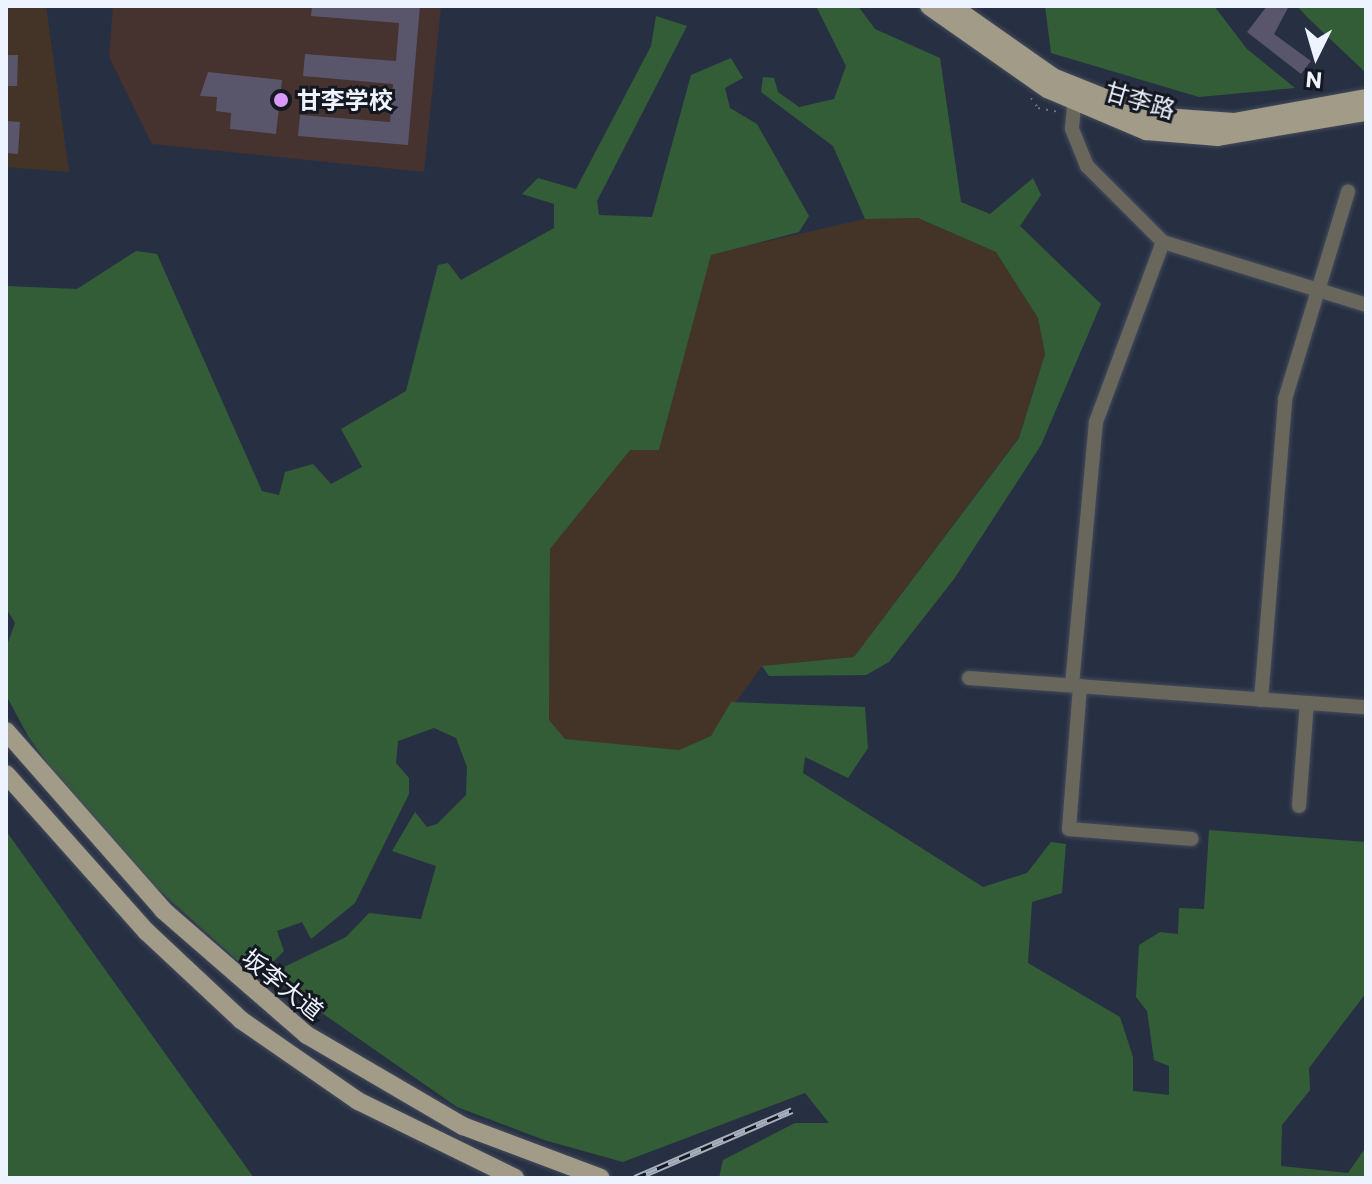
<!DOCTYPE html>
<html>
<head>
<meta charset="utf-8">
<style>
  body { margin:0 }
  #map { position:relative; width:1372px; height:1184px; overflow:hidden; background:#273042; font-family:Commissioner,"Noto Sans SC",sans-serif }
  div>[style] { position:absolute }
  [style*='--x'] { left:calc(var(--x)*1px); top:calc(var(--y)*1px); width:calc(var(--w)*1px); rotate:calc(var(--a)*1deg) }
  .industrial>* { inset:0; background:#443428 }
  .education>* { inset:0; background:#46322f }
  .green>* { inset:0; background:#335d37 }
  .building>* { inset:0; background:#59566b }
  .path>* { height:2px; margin-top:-1px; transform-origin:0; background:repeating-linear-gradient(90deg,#6b7383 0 2px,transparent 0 8px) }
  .roads { filter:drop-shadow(0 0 2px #434b5c) drop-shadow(0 0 2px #434b5c) }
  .minor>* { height:14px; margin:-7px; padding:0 7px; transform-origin:7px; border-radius:7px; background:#69665c }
  .major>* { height:18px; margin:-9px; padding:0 9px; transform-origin:9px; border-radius:9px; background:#a19b87 }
  .rail>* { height:7px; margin-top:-3.5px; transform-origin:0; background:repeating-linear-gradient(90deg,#141820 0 12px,#a8afbd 0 24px); box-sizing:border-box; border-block:2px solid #a8afbd }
  .dots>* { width:22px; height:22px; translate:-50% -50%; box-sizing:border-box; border:4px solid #141820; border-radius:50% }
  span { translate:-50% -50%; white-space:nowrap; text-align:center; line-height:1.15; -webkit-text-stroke:6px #141820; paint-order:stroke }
  .poi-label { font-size:24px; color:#edf3ff; font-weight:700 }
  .left { translate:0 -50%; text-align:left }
  .street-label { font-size:24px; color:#edf3ff }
  .frame { position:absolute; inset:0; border:8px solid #edf3ff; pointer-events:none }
  .north { position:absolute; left:1276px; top:16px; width:80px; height:80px; -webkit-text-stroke:6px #141820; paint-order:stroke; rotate:185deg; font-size:22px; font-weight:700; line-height:32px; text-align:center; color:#edf3ff }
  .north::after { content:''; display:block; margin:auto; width:28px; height:36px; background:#edf3ff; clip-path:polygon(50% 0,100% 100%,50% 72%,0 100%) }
</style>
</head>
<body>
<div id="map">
  <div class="industrial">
    <div style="clip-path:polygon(6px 6px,46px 6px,69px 172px,6px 167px)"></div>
    <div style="clip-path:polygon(918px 218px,996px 252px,1038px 318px,1045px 354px,1019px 437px,854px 657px,762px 666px,711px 736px,679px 750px,564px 739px,549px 720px,550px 549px,630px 449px,659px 450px,711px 254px,865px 219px)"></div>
  </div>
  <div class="education">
    <div style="clip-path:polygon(113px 6px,441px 6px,424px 172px,152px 144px,109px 57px)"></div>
  </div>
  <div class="green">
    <div style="clip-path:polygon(816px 6px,858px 6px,875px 29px,940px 58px,961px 202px,990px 214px,1033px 178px,1041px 195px,1020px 226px,1101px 304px,1041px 445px,954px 579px,889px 662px,866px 675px,769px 676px,762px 666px,854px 657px,1019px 438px,1045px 354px,1038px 318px,996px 252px,918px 218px,865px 219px,833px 146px,761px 92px,763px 77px,774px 78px,778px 92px,799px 107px,834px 99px,846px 66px)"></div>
    <div style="clip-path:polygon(1045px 6px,1214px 6px,1247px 49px,1295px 88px,1199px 97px,1051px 53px)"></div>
    <div style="clip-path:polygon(1297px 6px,1366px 6px,1366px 73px,1307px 17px)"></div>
    <div style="clip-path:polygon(656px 16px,687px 26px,597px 201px,599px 215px,652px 217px,691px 75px,731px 58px,743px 78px,725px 88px,730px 108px,757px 124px,809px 216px,799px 232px,711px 255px,659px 450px,630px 450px,550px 549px,549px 720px,565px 739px,679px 750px,711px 736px,731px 702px,865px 707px,868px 748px,848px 778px,805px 757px,803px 773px,983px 887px,1027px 873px,1051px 842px,1066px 844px,1062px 893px,1032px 902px,1028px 963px,1120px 1017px,1133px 1057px,1133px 1091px,1169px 1095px,1169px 1066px,1154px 1060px,1147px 1011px,1136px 997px,1139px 945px,1160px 932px,1178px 934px,1179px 908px,1204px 909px,1209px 830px,1366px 842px,1366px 993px,1309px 1068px,1310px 1090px,1282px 1125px,1281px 1166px,1348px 1173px,1366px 1147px,1366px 1178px,719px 1178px,723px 1160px,795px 1123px,829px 1123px,805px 1093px,623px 1162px,544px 1140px,457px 1107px,276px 981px,280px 969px,346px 937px,369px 913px,421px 919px,436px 866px,392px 851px,415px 812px,427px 827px,437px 824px,466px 795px,467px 767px,456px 738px,434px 728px,398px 741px,396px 763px,409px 778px,409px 794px,355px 903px,311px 939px,302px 922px,277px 931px,284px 951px,257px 978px,142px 875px,74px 802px,28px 736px,6px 695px,6px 648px,15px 623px,6px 608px,6px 286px,77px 289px,136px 251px,157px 254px,262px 491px,279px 495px,285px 472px,313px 464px,331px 484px,362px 467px,341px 429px,406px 391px,438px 265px,448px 263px,461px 280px,554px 228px,554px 204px,522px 194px,538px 178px,576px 189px,651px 46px)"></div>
    <div style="clip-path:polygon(6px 830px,9px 835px,254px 1178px,6px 1178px)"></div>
  </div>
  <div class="building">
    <div style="clip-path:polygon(312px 6px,420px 6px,408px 145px,298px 136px,300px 115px,390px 122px,393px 84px,303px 76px,305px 54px,396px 61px,399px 23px,311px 16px)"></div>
    <div style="clip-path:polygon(1267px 6px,1289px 6px,1274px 34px,1311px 61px,1301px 74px,1247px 32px)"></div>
    <div style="clip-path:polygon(6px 55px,18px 55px,17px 86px,6px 86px)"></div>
    <div style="clip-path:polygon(208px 72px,282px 80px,276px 134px,230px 129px,231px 113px,216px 111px,217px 97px,200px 96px)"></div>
    <div style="clip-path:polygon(6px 121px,20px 122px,18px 154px,6px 153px)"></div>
  </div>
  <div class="path">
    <div style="--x:1031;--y:98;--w:12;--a:55"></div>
    <div style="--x:1038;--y:108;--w:21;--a:11"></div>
  </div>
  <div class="roads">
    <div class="minor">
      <div style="--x:1075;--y:94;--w:35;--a:95"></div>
      <div style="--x:1072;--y:129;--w:40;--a:68"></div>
      <div style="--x:1087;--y:166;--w:107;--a:45"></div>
      <div style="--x:1163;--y:242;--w:213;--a:17.2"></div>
      <div style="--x:969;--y:678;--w:398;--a:4.2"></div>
      <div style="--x:1072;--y:685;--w:264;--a:-84.8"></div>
      <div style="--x:1096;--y:422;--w:192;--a:-69.6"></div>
      <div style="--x:1080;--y:686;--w:143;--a:94.4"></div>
      <div style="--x:1069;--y:829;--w:123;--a:4.6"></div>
      <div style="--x:1261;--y:700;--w:302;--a:-85.4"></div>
      <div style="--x:1285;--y:399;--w:217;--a:-73.1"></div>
      <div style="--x:1299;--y:806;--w:103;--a:-85.6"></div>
    </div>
    <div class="major">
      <div style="--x:929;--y:6;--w:144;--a:35.1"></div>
      <div style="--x:1047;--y:89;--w:108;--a:23"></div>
      <div style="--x:1146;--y:131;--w:72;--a:4.8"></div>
      <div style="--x:1218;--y:137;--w:150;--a:-9.6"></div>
      <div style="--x:952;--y:6;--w:123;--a:35.1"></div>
      <div style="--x:1053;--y:77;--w:105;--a:21.9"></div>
      <div style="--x:1150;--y:116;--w:84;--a:4.1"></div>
      <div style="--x:1234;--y:122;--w:134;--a:-10.3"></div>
      <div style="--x:6;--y:731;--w:238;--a:48.7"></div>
      <div style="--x:163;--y:910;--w:191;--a:41"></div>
      <div style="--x:307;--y:1035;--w:181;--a:30.3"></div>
      <div style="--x:463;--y:1126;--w:147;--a:20.6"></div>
      <div style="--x:6;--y:774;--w:212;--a:48.3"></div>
      <div style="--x:147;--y:932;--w:129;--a:43.1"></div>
      <div style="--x:241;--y:1020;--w:142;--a:34.7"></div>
      <div style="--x:358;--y:1101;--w:175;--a:26.1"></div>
    </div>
  </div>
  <div class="rail">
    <div style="--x:635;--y:1178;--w:171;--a:-23.4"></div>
  </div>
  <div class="dots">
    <div style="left:281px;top:100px;background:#d99af7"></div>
  </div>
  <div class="poi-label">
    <span class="left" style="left:297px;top:100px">甘李学校</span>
  </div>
  <div class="street-label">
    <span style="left:1140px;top:100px;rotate:16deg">甘李路</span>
    <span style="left:283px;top:984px;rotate:39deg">坂李大道</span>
  </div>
  <div class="frame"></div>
  <div class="north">N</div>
</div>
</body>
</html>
